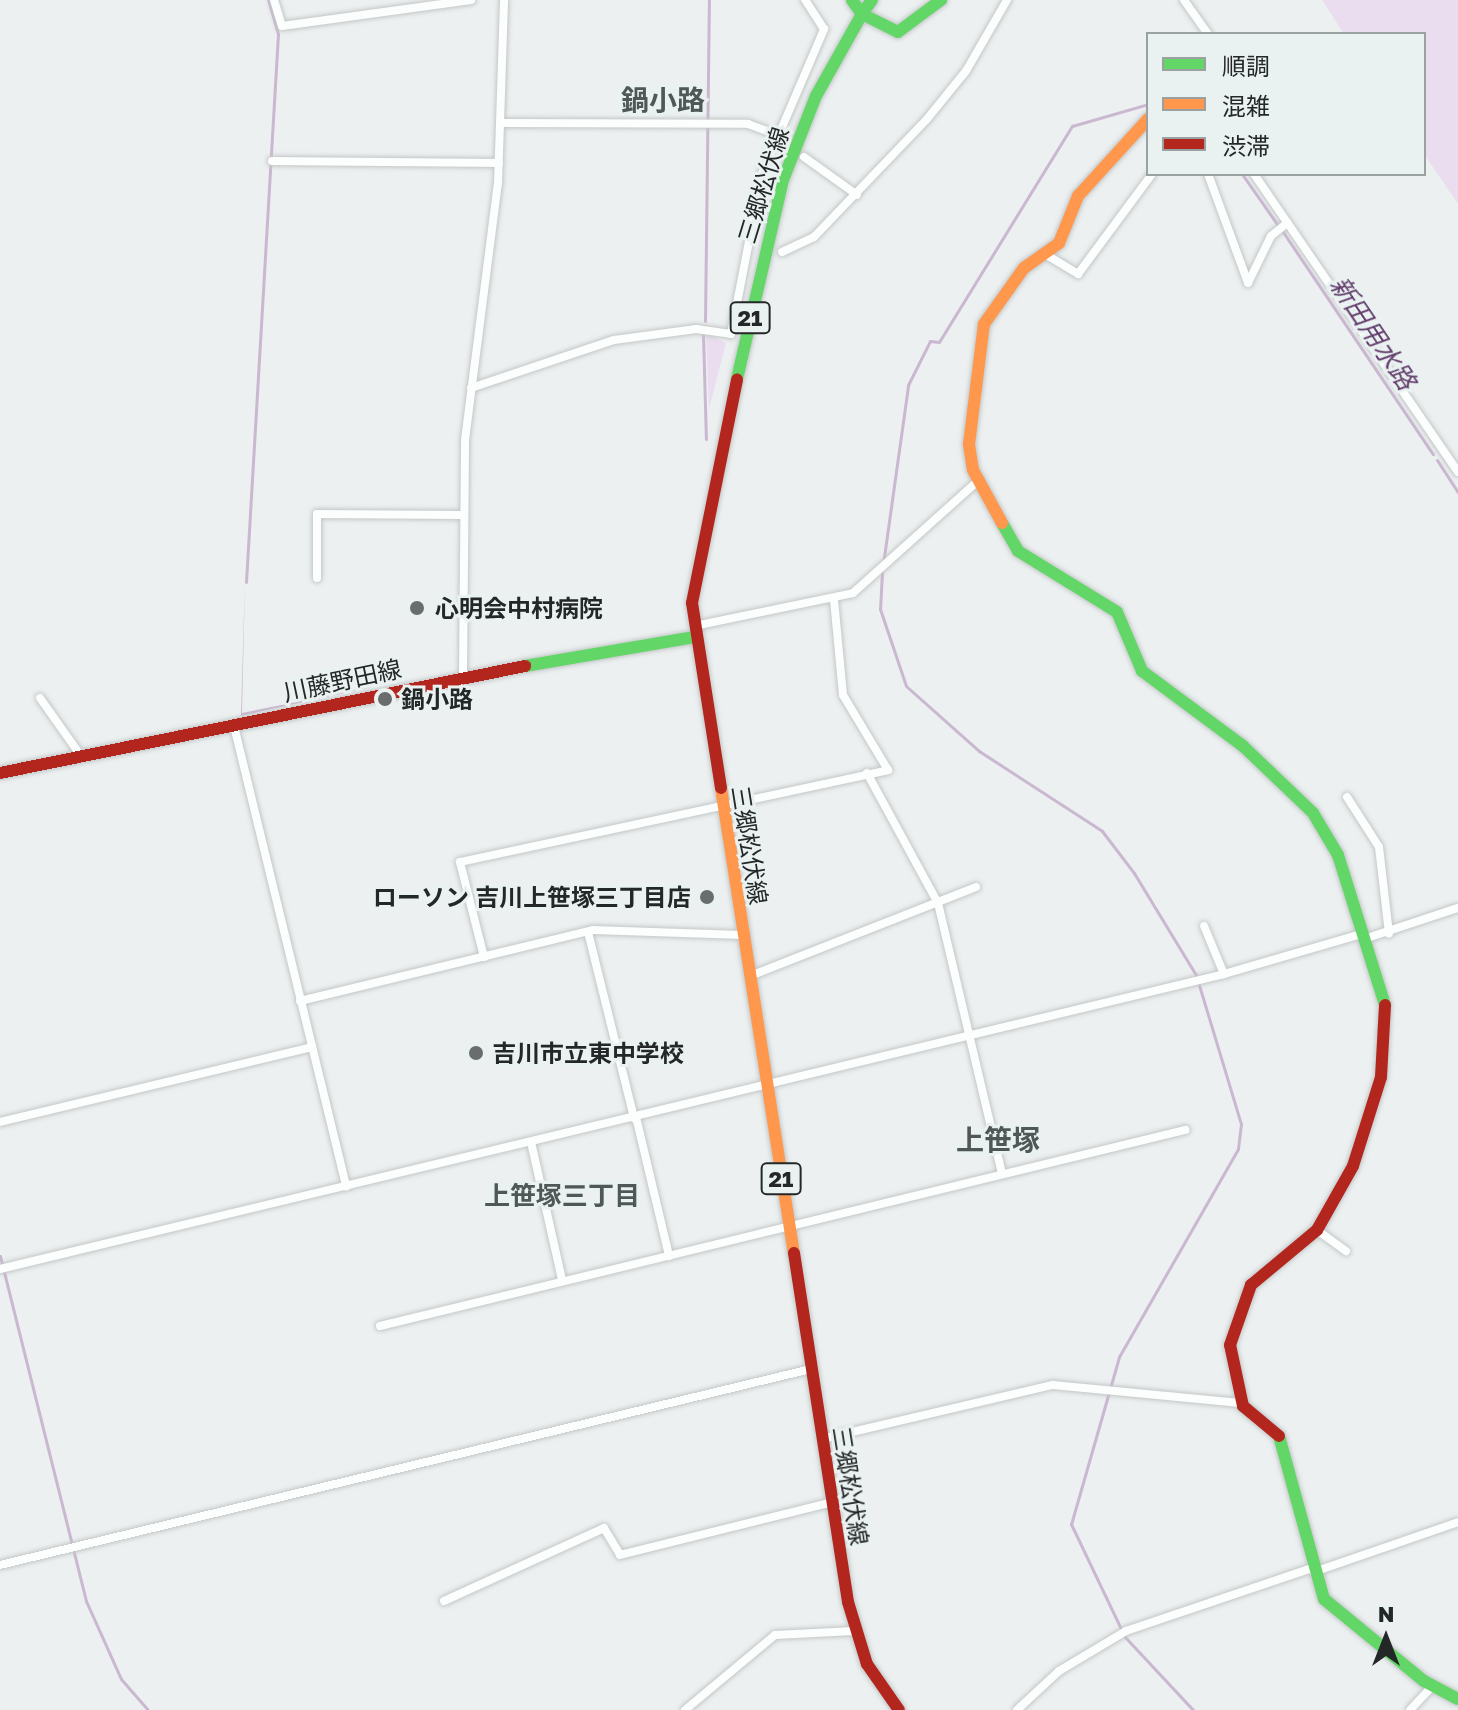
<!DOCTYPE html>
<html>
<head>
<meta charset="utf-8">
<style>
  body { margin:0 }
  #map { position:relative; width:1458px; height:1710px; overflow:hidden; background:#ecf0f0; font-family:"Golos Text","Noto Sans JP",sans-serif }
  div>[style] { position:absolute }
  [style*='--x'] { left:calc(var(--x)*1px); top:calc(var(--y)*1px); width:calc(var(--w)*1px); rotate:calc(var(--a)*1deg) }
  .green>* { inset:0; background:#eaddef }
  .water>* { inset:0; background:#cab7d0 }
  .stream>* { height:3px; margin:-1.5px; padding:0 1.5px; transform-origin:1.5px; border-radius:1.5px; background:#cab7d0 }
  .roads { filter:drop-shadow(0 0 2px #c4c7c7) drop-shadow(0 0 2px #c4c7c7) }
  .street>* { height:8px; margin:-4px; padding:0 4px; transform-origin:4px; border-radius:4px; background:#fcfdfd }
  .fast>* { height:12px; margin:-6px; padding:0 6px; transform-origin:6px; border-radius:6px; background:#63d668 }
  .slow>* { height:12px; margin:-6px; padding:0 6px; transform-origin:6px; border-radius:6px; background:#ff974d }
  .jam>* { height:12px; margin:-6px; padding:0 6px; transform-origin:6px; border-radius:6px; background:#b3261e }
  .dots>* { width:22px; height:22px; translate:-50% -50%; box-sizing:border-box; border:4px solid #eaf2f1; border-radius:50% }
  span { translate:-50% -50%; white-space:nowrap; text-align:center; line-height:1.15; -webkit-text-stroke:6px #eaf2f1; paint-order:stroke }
  .shield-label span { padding:2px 6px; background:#eaf2f1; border:2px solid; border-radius:6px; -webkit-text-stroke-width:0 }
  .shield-label { font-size:22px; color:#242727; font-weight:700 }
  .street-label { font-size:24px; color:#242727 }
  .poi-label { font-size:24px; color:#242727; font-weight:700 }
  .left { translate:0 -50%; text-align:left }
  .right { translate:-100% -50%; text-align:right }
  .water-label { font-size:26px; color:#623c6b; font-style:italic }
  .neighbourhood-label { font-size:26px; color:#505757; font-weight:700 }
  .quarter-label { font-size:28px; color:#505757; font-weight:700 }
  .legend { position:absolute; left:1146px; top:32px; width:280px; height:144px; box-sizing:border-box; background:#eaf2f1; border:2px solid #9ba1a0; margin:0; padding:10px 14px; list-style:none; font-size:24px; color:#242727 }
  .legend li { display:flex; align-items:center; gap:16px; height:40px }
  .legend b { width:40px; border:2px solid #9ba1a0 }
  .north { position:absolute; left:1346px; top:1598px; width:80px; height:80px; -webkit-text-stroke:6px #eaf2f1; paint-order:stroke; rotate:0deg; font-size:22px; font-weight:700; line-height:32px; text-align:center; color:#242727 }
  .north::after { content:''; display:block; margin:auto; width:28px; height:36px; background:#242727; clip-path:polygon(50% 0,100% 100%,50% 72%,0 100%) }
</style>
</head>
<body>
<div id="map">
  <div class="green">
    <div style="clip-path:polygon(1322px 0,1458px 0,1458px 204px,1424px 154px,1424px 34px,1344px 34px)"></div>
    <div style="clip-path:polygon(706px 334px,726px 343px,709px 409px)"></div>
  </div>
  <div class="water">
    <div style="clip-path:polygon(245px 579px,242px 713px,376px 686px,241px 716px)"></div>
  </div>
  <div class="stream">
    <div style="--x:1242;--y:174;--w:61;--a:55"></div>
    <div style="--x:1283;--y:232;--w:268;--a:56"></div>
    <div style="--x:705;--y:321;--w:321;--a:-89.3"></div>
    <div style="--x:703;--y:334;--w:105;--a:88.4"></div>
    <div style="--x:1437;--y:460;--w:38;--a:57"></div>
    <div style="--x:883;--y:564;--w:181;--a:-82"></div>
    <div style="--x:908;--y:385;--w:49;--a:-63.4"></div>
    <div style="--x:930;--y:341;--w:9;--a:6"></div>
    <div style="--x:939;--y:342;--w:254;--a:-58.4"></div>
    <div style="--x:1072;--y:126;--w:79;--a:-16.1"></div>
    <div style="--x:882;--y:572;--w:37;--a:93"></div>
    <div style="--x:880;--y:609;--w:81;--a:71.3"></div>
    <div style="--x:906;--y:686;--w:98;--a:41.7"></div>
    <div style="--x:979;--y:751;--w:147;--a:33"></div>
    <div style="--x:1102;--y:831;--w:53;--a:52.7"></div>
    <div style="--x:1134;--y:873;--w:119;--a:58.7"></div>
    <div style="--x:1196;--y:975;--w:156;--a:73.2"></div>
    <div style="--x:1241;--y:1124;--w:25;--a:97"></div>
    <div style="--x:1238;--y:1149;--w:240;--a:119.8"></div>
    <div style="--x:1119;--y:1357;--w:174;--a:106"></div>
    <div style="--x:1071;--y:1524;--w:125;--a:64.5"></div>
    <div style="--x:1125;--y:1637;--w:100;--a:47"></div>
    <div style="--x:246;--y:582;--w:549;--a:-86.66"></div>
    <div style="--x:278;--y:34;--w:35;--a:-106"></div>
    <div style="--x:0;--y:1256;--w:356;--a:76"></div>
    <div style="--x:86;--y:1601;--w:85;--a:65.8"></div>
    <div style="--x:121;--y:1679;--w:41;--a:48.9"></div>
  </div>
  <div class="roads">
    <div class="street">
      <div style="--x:274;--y:0;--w:27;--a:73"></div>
      <div style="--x:282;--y:26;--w:191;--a:-7.8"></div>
      <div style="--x:1184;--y:0;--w:42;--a:54.8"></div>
      <div style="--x:500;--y:123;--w:248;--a:0.2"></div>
      <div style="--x:748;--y:124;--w:29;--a:20"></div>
      <div style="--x:804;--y:157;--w:65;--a:35.6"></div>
      <div style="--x:272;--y:161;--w:227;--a:0.5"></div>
      <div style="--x:1208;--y:174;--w:116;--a:69.8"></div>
      <div style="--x:1248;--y:283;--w:52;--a:-63.9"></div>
      <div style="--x:1271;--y:236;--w:21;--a:-39"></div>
      <div style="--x:1254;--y:174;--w:361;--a:55.6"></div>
      <div style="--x:782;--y:252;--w:35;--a:-25"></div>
      <div style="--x:814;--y:237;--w:163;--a:-46.2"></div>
      <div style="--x:927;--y:119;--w:62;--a:-50.9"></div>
      <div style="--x:966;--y:71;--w:82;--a:-60"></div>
      <div style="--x:1045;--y:254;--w:39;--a:31"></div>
      <div style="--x:1078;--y:274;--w:124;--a:-53.5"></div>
      <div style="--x:471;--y:388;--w:151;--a:-18.6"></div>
      <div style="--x:614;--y:340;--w:83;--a:-7.6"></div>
      <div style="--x:696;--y:329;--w:35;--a:8"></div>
      <div style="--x:731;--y:334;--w:163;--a:-79"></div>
      <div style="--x:762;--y:174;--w:158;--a:-66.8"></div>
      <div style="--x:824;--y:29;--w:35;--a:-123"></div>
      <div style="--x:317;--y:578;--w:64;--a:-90"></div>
      <div style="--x:317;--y:514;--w:146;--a:0.4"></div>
      <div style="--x:694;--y:626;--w:162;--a:-11.7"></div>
      <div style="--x:853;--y:593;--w:168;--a:-41.9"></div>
      <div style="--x:463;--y:676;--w:236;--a:-89.5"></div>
      <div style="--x:465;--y:440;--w:259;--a:-82.7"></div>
      <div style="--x:498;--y:183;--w:183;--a:-88.1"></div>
      <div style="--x:40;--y:698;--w:71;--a:54.7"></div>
      <div style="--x:234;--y:726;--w:474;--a:76.3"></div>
      <div style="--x:867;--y:773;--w:148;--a:61.4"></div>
      <div style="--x:938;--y:903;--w:278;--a:76.7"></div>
      <div style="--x:1347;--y:797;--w:59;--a:57.4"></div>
      <div style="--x:1379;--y:847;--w:87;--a:83.4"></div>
      <div style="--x:1204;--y:926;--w:52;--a:67.4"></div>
      <div style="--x:588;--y:932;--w:192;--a:76.1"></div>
      <div style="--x:1364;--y:939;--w:99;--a:-18.3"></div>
      <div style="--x:484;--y:957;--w:98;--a:-104.2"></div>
      <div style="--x:460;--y:862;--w:438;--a:-12.1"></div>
      <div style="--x:888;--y:770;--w:87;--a:-121"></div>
      <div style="--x:843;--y:695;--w:95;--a:-95.4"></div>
      <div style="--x:750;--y:976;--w:243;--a:-21.5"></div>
      <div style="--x:300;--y:1001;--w:301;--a:-13.6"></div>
      <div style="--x:593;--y:930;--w:149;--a:1.9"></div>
      <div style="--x:636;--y:1117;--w:143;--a:76.6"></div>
      <div style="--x:0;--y:1122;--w:321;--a:-13.5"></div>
      <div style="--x:531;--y:1142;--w:141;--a:77.3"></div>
      <div style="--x:1317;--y:1230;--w:36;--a:36"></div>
      <div style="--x:0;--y:1269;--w:1259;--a:-13.55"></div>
      <div style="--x:1224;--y:974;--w:144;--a:-16.2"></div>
      <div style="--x:380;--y:1326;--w:829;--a:-13.68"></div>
      <div style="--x:822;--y:1439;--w:237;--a:-13.2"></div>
      <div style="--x:1053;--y:1385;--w:188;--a:5.5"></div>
      <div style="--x:0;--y:1565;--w:834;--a:-13.59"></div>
      <div style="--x:1314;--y:1572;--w:152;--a:-19.1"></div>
      <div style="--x:444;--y:1601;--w:176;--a:-24.5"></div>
      <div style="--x:604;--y:1528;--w:31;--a:59"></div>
      <div style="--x:620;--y:1555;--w:219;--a:-14"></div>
      <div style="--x:685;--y:1710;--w:117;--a:-39.8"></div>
      <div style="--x:775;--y:1635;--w:79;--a:-2.9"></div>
      <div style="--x:1017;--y:1710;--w:57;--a:-42.9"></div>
      <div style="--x:1059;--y:1671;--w:78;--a:-30.8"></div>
      <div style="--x:1126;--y:1631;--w:196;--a:-18.7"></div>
      <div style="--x:1410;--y:1710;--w:33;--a:-47"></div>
    </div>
    <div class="fast">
      <div style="--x:872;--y:0;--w:17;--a:126"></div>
      <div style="--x:862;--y:14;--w:40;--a:26.6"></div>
      <div style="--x:898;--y:32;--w:54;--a:-36.7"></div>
      <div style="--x:737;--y:379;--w:204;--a:-77"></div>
      <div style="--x:783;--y:180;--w:90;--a:-68.6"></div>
      <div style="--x:816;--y:96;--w:94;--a:-60.7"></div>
      <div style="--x:862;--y:14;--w:17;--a:-126"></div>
      <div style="--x:1002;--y:523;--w:32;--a:60"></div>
      <div style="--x:1018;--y:551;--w:116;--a:31.6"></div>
      <div style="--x:1117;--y:612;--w:64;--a:67"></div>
      <div style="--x:1142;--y:671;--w:126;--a:36.6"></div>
      <div style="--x:1243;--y:746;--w:97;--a:43.7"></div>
      <div style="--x:1313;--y:813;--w:49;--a:59.2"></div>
      <div style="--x:1338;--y:855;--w:157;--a:72.6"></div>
      <div style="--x:525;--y:666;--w:172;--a:-9.7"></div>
      <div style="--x:1279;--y:1436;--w:169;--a:74.6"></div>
      <div style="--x:1324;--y:1599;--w:129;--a:39.4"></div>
      <div style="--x:1424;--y:1681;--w:38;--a:28"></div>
    </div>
    <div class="slow">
      <div style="--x:1002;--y:523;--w:60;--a:-118.7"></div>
      <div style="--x:973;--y:470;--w:26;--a:-99"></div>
      <div style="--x:969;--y:444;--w:121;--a:-82.9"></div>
      <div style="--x:984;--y:324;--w:69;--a:-54.5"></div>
      <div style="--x:1024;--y:268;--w:43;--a:-35.5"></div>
      <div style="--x:1059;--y:243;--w:51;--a:-68"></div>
      <div style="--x:1078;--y:196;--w:104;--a:-47.7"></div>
      <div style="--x:721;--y:788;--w:471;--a:81.1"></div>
    </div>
    <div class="jam">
      <div style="--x:0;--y:773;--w:536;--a:-11.52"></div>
      <div style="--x:721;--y:788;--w:187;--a:-98.9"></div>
      <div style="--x:692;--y:603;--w:228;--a:-78.6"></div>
      <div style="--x:794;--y:1253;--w:353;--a:81.2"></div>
      <div style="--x:848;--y:1602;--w:65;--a:73"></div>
      <div style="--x:867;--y:1664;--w:56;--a:55.2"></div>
      <div style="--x:1279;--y:1436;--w:47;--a:-140.2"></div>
      <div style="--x:1243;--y:1406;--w:62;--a:-102"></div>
      <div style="--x:1230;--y:1345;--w:64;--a:-70.7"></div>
      <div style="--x:1251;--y:1285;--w:86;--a:-39.8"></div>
      <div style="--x:1317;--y:1230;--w:73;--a:-60.6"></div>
      <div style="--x:1353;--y:1166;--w:93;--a:-72.5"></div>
      <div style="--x:1381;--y:1077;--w:72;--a:-86.8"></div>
    </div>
  </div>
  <div class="dots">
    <div style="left:417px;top:608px;background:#6a6d6d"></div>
    <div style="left:385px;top:699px;background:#6a6d6d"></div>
    <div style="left:707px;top:897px;background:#6a6d6d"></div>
    <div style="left:476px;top:1053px;background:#6a6d6d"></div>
  </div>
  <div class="shield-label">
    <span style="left:750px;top:318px">21</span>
    <span style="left:781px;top:1179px">21</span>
  </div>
  <div class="street-label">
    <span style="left:763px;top:185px;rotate:-73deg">三郷松伏線</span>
    <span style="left:342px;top:680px;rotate:-12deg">川藤野田線</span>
    <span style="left:750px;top:845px;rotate:81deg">三郷松伏線</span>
    <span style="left:851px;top:1486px;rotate:81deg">三郷松伏線</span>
  </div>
  <div class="poi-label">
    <span class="left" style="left:435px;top:608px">心明会中村病院</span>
    <span class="left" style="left:401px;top:699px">鍋小路</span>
    <span class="right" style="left:691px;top:897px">ローソン 吉川上笹塚三丁目店</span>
    <span class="left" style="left:492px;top:1053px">吉川市立東中学校</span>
  </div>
  <div class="water-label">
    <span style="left:1373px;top:333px;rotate:56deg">新田用水路</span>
  </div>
  <div class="neighbourhood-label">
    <span style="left:562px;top:1196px">上笹塚三丁目</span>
  </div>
  <div class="quarter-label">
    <span style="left:663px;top:100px">鍋小路</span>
    <span style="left:998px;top:1140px">上笹塚</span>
  </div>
  <ul class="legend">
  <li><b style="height:10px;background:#63d668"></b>順調</li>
  <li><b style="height:10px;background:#ff974d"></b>混雑</li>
  <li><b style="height:10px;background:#b3261e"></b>渋滞</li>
  </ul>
  <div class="north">N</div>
</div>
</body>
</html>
